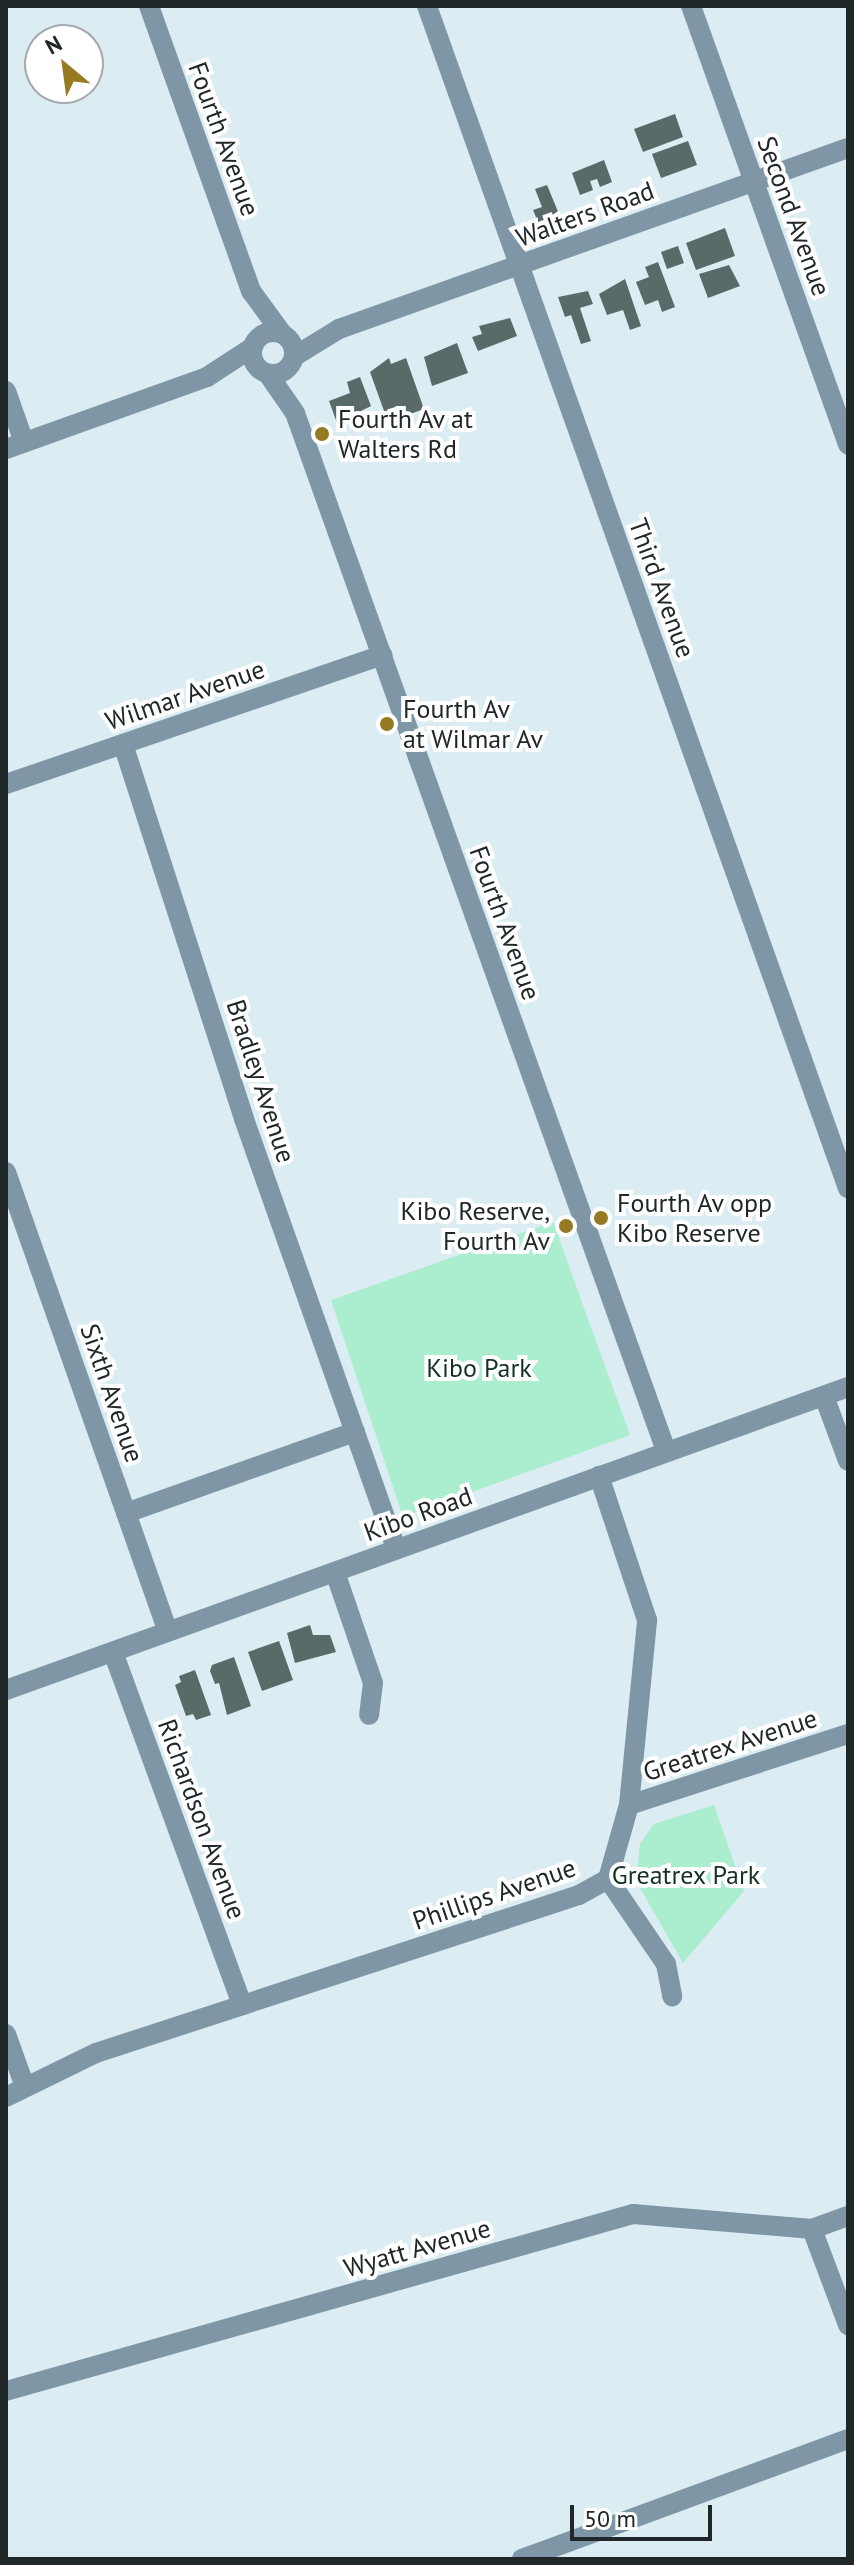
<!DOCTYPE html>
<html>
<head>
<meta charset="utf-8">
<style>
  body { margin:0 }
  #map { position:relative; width:854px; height:2565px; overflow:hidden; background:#dbedf2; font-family:"PT Sans",sans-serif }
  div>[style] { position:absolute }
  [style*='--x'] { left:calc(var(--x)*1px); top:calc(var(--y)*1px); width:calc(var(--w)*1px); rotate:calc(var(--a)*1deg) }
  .green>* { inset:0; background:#abedcf }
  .building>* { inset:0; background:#596a68 }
  .street>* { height:20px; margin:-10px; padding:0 10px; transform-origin:10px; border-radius:10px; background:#7f96a6 }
  .street>.ring { margin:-10px; padding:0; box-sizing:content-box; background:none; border:20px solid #7f96a6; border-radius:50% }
  .dots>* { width:22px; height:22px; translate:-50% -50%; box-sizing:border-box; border:4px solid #fff; border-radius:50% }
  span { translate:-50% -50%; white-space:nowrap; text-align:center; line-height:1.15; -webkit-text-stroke:8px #fff; paint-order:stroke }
  .street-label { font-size:26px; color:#202728 }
  .poi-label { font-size:26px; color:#202728 }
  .left { translate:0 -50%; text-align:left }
  .right { translate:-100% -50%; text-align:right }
  .park-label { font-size:26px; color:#133225 }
  .frame { position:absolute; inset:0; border:8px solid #202728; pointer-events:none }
  .north { position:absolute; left:24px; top:24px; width:80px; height:80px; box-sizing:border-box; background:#fff; border:2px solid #a6a9a9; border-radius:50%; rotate:331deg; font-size:22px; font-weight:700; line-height:32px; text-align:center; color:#202728 }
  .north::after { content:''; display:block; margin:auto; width:28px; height:36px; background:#957a21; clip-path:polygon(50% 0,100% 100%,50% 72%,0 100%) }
  .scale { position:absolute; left:570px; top:2505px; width:142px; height:36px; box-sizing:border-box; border:4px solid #202728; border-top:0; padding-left:10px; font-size:24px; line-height:28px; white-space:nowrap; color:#202728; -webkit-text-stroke:6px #fff; paint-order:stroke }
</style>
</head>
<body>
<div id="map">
  <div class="green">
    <div style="clip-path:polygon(553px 1222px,630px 1435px,403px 1517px,331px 1300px)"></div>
    <div style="clip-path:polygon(714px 1805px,744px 1891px,683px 1963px,636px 1881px,640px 1844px,654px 1824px)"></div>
  </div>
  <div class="building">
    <div style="clip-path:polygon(675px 114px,683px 137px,643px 152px,634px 129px)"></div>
    <div style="clip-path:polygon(688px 141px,697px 165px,661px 178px,652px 154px)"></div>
    <div style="clip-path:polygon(604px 160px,612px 182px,600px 187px,597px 179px,590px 181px,593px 190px,580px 195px,572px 173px)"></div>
    <div style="clip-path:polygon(547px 185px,559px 214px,538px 222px,533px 210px,542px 207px,535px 189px)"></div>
    <div style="clip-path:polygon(725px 228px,735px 256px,696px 270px,686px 243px)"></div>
    <div style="clip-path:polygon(678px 246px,684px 263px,667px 269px,661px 252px)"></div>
    <div style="clip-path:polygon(658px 262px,675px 307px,662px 312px,658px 300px,645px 305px,636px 282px,649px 277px,645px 267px)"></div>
    <div style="clip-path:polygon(729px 265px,740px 286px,708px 298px,699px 274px)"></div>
    <div style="clip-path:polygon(625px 279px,641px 326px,630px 330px,623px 310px,607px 315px,599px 294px)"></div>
    <div style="clip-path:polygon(588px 291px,593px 304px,580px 308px,591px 341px,581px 344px,571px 315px,565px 317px,558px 297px)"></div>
    <div style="clip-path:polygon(510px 318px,517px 336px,478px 351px,472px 337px,482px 334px,479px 326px)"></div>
    <div style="clip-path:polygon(457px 343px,468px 373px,432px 386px,424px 357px)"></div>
    <div style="clip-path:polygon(389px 358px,391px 364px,406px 358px,424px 409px,388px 422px,370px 372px)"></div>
    <div style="clip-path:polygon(360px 377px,371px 406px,337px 423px,329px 401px,350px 393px,347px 382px)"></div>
    <div style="clip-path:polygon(310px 1625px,313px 1635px,330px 1635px,336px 1652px,295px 1663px,287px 1633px)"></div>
    <div style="clip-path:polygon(279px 1641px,293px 1680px,262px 1691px,248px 1652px)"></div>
    <div style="clip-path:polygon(234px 1657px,251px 1706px,227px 1715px,219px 1683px,215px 1684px,210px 1671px,212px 1665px)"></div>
    <div style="clip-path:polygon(195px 1670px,211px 1715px,196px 1720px,193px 1714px,186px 1716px,175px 1685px,181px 1682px,179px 1676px)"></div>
  </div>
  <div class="street">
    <div style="--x:149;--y:6;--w:303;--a:70.3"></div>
    <div style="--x:251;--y:291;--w:51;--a:53.8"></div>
    <div style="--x:427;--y:6;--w:1255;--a:70.4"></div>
    <div style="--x:691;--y:6;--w:466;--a:70.3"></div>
    <div class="ring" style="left:252px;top:332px;width:22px;height:22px"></div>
    <div style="--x:295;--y:356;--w:52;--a:-31.5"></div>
    <div style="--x:339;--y:329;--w:540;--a:-19.58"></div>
    <div style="--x:268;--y:374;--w:47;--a:55.3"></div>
    <div style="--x:295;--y:413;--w:1102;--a:70.33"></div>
    <div style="--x:6;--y:391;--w:54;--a:70.6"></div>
    <div style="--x:6;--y:449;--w:214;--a:-19.7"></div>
    <div style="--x:207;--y:377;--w:55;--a:-33.1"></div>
    <div style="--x:123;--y:744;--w:394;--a:72.1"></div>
    <div style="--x:244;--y:1119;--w:456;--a:70.5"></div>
    <div style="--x:6;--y:784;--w:398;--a:-18.9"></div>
    <div style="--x:6;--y:1172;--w:487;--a:70.6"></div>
    <div style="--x:824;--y:1396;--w:69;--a:69.7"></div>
    <div style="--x:126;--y:1513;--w:243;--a:-19.5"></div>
    <div style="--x:335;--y:1572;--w:117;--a:71.1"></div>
    <div style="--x:373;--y:1683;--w:32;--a:97"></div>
    <div style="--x:113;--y:1652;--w:376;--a:69.9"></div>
    <div style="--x:6;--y:1690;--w:895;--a:-19.79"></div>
    <div style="--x:629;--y:1805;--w:230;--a:-18"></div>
    <div style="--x:608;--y:1879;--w:103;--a:55.7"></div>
    <div style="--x:666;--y:1964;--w:33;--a:79"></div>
    <div style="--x:6;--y:2034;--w:56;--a:70.3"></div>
    <div style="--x:6;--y:2097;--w:100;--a:-26.1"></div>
    <div style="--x:96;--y:2053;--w:508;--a:-18.11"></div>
    <div style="--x:579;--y:1895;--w:33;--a:-29"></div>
    <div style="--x:608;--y:1879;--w:77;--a:-74.2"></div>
    <div style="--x:629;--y:1805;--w:186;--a:-84.4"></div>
    <div style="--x:647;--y:1620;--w:152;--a:-108.4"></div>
    <div style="--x:812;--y:2229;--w:103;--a:69.4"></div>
    <div style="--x:6;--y:2391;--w:652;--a:-15.76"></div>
    <div style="--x:633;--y:2214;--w:180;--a:4.8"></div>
    <div style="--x:812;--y:2229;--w:38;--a:-20"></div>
    <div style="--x:522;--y:2559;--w:347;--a:-20.2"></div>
  </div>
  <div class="dots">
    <div style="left:322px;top:434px;background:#957a21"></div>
    <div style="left:387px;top:724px;background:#957a21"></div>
    <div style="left:601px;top:1218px;background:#957a21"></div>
    <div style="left:566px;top:1226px;background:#957a21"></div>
  </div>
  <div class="street-label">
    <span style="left:224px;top:139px;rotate:70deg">Fourth Avenue</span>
    <span style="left:585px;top:214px;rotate:-20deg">Walters Road</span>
    <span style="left:794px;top:216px;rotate:70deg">Second Avenue</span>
    <span style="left:662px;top:588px;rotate:70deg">Third Avenue</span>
    <span style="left:185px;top:695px;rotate:-19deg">Wilmar Avenue</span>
    <span style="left:505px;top:923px;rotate:70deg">Fourth Avenue</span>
    <span style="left:261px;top:1081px;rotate:72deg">Bradley Avenue</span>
    <span style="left:112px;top:1393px;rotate:71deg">Sixth Avenue</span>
    <span style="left:418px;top:1514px;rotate:-20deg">Kibo Road</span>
    <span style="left:730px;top:1745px;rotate:-18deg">Greatrex Avenue</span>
    <span style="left:202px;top:1819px;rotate:70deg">Richardson Avenue</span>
    <span style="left:494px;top:1894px;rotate:-19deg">Phillips Avenue</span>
    <span style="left:417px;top:2248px;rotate:-16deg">Wyatt Avenue</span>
  </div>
  <div class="poi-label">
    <span class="left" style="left:338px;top:434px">Fourth Av at<br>Walters Rd</span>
    <span class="left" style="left:403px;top:724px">Fourth Av<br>at Wilmar Av</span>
    <span class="left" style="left:617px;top:1218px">Fourth Av opp<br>Kibo Reserve</span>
    <span class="right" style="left:550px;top:1226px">Kibo Reserve,<br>Fourth Av</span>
  </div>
  <div class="park-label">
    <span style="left:479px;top:1368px">Kibo Park</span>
    <span style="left:686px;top:1875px">Greatrex Park</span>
  </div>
  <div class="frame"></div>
  <div class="north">N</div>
  <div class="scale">50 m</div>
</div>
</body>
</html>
